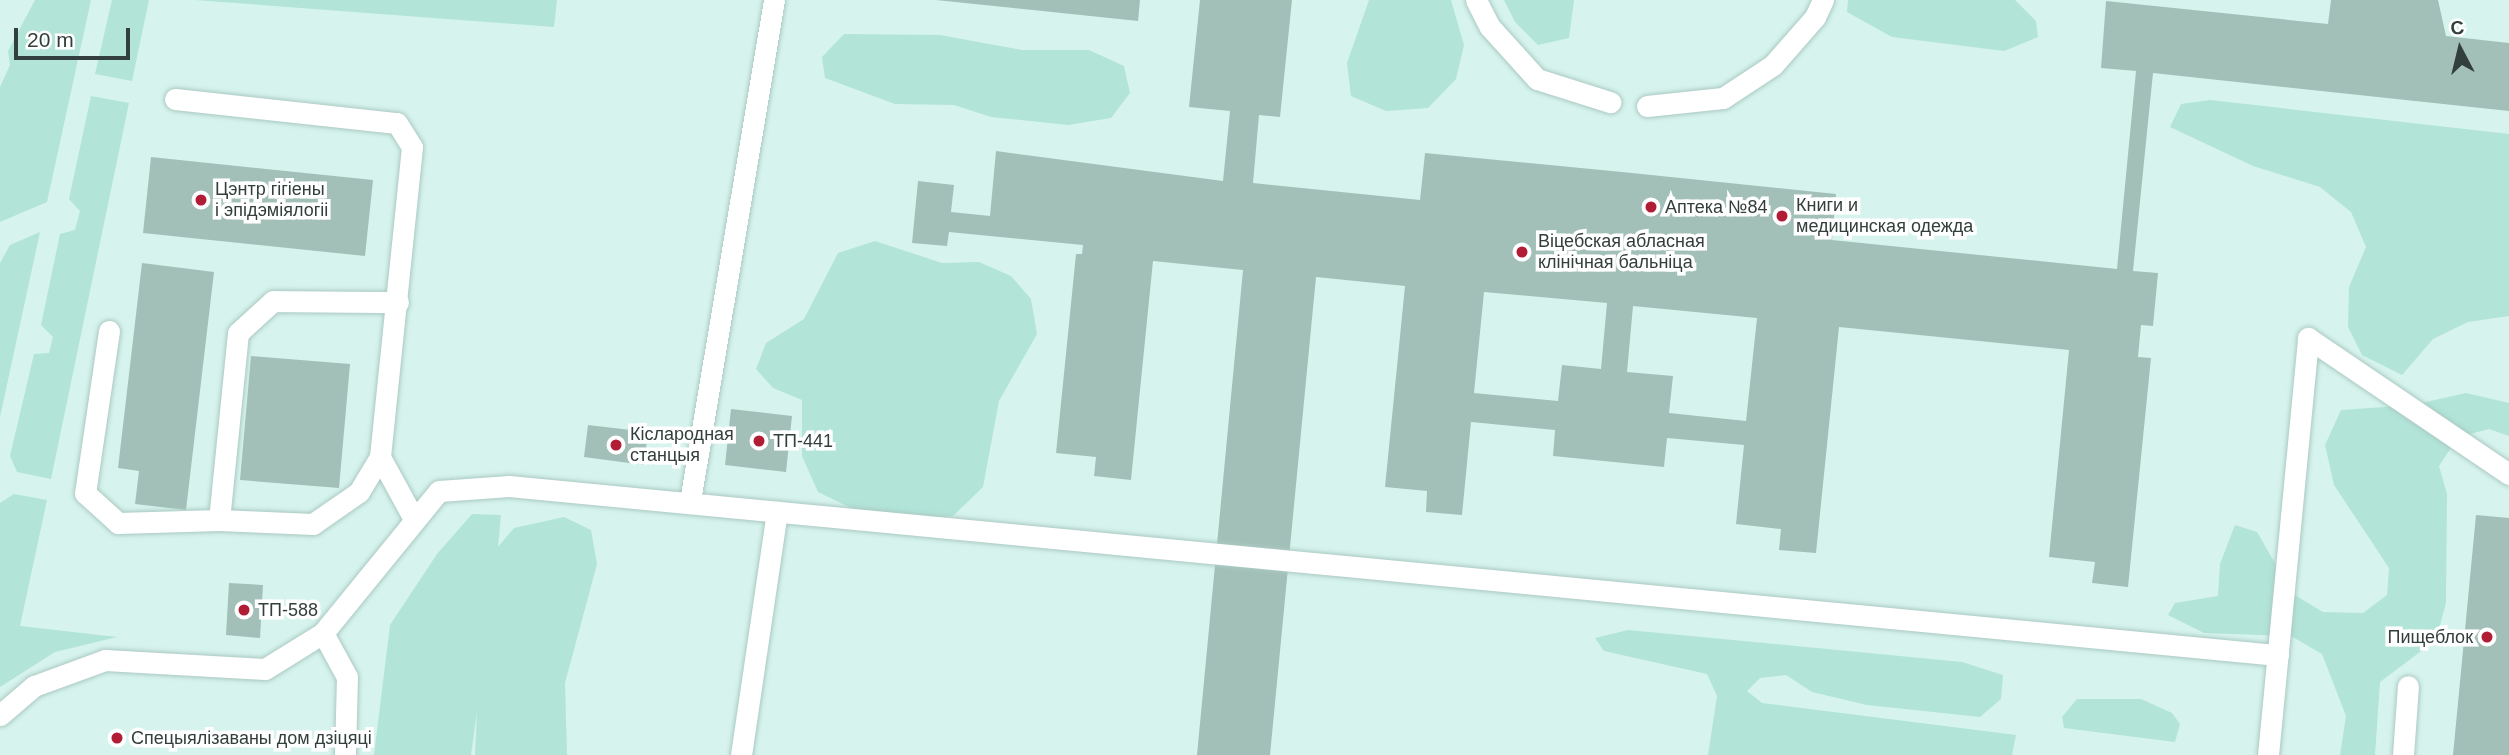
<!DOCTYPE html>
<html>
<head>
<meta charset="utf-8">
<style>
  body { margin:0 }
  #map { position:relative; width:2509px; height:755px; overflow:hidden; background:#d6f4ed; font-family:Arial,sans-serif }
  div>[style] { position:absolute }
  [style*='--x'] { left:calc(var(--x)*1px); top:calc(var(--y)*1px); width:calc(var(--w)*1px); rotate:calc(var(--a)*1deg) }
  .green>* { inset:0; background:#b2e4d8 }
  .building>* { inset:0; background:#a2c0b8 }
  .roads { filter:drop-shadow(0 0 2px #abc9c2) drop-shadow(0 0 2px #abc9c2) }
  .service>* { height:21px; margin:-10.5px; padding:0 10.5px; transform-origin:10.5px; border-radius:10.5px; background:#fff }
  .dots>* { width:19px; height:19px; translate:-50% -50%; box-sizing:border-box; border:4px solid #fff; border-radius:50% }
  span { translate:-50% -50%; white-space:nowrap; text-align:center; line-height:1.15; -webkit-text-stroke:7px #fff; paint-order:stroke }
  .poi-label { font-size:18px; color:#333f3c }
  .left { translate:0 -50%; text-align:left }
  .right { translate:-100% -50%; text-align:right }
  .north { position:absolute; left:2425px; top:14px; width:70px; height:70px; -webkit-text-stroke:5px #fff; paint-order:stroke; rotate:353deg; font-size:19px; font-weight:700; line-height:28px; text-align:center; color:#333f3c }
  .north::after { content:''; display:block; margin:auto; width:24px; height:32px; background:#333f3c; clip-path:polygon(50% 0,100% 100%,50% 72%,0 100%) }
  .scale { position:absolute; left:14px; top:28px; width:116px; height:32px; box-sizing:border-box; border:4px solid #333f3c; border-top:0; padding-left:9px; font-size:21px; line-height:24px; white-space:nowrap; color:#333f3c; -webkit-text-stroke:5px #fff; paint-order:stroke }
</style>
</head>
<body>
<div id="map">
  <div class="green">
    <div style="clip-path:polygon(35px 0,91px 0,47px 202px,0 222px,0 87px,10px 65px,8px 51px)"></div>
    <div style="clip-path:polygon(112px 0,149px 0,132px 81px,95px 74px)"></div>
    <div style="clip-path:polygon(195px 0,557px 0,554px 27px)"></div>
    <div style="clip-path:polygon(1369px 0,1451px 0,1464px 45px,1456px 79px,1428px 108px,1386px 111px,1351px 96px,1347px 63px)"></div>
    <div style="clip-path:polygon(1504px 0,1574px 0,1569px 38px,1538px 45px,1515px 22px)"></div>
    <div style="clip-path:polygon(1848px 0,2015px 0,2036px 21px,2038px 37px,2004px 51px,1892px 37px,1847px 12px)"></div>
    <div style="clip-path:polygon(844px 34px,940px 35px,1022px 50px,1089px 50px,1124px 66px,1130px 93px,1111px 118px,1068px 125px,991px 117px,954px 105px,895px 104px,825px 78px,822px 57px)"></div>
    <div style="clip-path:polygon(91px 96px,129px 103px,51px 479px,17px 472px,10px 456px,34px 354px,49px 353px,53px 337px,41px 325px,60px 234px,75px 230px,80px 211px,69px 199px)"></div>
    <div style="clip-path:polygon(2210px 100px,2509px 134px,2509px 316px,2468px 322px,2433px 339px,2402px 375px,2362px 355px,2348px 327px,2349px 287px,2366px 247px,2351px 212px,2320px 187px,2253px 166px,2170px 127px,2181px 104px)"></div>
    <div style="clip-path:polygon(40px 232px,0 417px,0 263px,10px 245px)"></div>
    <div style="clip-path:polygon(875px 241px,942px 263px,979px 262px,1011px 276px,1031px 299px,1037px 334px,999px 401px,983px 487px,953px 516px,903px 519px,855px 510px,818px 492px,802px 456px,802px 400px,773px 388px,756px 369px,766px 343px,804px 319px,838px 253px)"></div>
    <div style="clip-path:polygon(2466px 393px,2509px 403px,2509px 436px,2489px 429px,2458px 437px,2439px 466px,2447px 494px,2446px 603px,2436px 640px,2380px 682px,2375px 755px,2340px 755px,2346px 716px,2322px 654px,2291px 636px,2204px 633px,2168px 615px,2175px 603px,2218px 596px,2220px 564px,2235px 525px,2257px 532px,2293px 594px,2323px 612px,2363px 613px,2387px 595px,2389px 568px,2334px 485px,2325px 445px,2341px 410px,2413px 405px)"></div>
    <div style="clip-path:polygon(14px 494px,47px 500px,20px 626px,117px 637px,55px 652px,0 687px,0 503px)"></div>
    <div style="clip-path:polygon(472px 514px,501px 515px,498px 547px,514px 528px,564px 517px,591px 530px,597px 564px,565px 683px,567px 755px,475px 755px,477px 712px,471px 755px,374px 755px,390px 625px,437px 554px)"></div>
    <div style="clip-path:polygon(1628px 630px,1962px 662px,2003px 675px,2001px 699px,1980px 717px,1867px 705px,1812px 692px,1786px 675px,1760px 678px,1747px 691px,1762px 703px,2016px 735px,2012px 755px,1708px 755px,1717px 696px,1707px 674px,1604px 651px,1595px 638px)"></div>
    <div style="clip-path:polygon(2077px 699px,2141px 699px,2172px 713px,2180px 724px,2175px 742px,2064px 728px,2062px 717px)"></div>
  </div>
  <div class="building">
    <div style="clip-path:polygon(936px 0,1140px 0,1138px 21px)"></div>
    <div style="clip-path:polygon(evenodd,1200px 0,1292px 0,1280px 117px,1259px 115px,1253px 183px,1420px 200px,1425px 153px,1622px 172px,1836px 194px,1832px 240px,2117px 269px,2136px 71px,2101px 68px,2106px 1px,2328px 24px,2331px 0,2438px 0,2446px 36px,2509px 43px,2509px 111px,2153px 73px,2133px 271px,2158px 273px,2153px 326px,2141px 325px,2138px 357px,2151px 358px,2128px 587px,2092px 583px,2095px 562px,2049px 557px,2069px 350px,1839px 327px,1816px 553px,1779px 550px,1781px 529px,1736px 524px,1744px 445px,1667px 438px,1664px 467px,1553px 456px,1555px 430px,1471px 422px,1462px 515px,1426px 512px,1427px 491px,1385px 487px,1405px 286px,1316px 277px,1270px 755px,1197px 755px,1243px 270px,1153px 261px,1131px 480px,1094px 476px,1096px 457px,1056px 453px,1076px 254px,1082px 254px,1083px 245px,949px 232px,947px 246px,912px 243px,918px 181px,954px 185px,951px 212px,990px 216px,996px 151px,1223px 181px,1230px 111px,1189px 107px,1200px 0,1484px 292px,1607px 303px,1601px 369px,1562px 365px,1558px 401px,1474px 393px,1484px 292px,1200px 0,1633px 306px,1757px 318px,1746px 421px,1669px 413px,1673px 376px,1627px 372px,1633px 306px)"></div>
    <div style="clip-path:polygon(151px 157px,373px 180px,365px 256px,143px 233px)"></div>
    <div style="clip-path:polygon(142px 263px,214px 272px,186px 510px,135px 504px,139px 471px,118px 468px)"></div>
    <div style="clip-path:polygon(251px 356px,350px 364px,339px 488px,240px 480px)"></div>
    <div style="clip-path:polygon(731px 409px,792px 416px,786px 472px,725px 465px)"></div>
    <div style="clip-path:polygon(588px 425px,648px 432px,644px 465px,584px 457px)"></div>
    <div style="clip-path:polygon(2476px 515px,2509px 518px,2509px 755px,2453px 755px)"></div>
    <div style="clip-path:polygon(229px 583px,263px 585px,260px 638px,226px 635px)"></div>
  </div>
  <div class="roads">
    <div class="service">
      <div style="--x:1476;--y:0;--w:30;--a:63"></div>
      <div style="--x:1490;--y:27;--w:70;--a:47.9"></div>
      <div style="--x:1537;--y:79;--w:77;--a:17.5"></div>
      <div style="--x:175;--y:99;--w:223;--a:6.2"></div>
      <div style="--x:397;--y:123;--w:28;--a:58"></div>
      <div style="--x:412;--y:147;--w:312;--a:95.9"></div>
      <div style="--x:380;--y:457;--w:71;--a:61.3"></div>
      <div style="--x:1647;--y:106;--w:76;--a:-6"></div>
      <div style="--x:1723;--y:98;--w:60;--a:-33.4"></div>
      <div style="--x:1773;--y:65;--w:64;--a:-48.8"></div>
      <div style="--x:1815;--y:17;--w:19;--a:-65"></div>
      <div style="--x:109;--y:331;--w:164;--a:98.4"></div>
      <div style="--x:85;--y:493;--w:45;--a:42.3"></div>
      <div style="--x:118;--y:523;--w:101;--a:-1.7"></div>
      <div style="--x:380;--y:457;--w:41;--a:121"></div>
      <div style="--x:359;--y:492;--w:56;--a:145.2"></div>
      <div style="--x:313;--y:524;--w:94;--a:-177.6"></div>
      <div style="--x:219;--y:520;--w:188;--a:-84.2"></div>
      <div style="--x:238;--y:333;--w:47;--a:-42.4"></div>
      <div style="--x:273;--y:301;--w:125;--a:0.5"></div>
      <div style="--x:690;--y:501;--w:508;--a:-80.48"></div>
      <div style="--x:323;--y:633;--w:50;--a:61.4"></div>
      <div style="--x:347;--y:677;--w:78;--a:91.5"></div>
      <div style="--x:0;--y:715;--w:45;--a:-40.5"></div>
      <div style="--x:34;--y:686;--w:76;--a:-20.1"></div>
      <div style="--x:105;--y:660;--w:160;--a:3.2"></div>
      <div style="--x:265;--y:669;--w:68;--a:-31.8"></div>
      <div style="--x:323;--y:633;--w:183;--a:-50.8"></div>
      <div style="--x:439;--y:491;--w:70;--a:-4.1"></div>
      <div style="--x:509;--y:486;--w:1777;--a:5.46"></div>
      <div style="--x:741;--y:755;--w:246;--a:-81.6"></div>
      <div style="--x:2268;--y:755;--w:419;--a:-84.5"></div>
      <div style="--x:2308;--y:338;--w:243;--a:34.1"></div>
      <div style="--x:2403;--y:755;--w:69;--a:-85.9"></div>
    </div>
  </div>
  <div class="dots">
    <div style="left:201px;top:200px;background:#b01d34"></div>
    <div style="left:1651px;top:207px;background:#b01d34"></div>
    <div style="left:1782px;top:216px;background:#b01d34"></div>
    <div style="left:1522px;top:252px;background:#b01d34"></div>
    <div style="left:759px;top:441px;background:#b01d34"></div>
    <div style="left:616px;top:445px;background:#b01d34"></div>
    <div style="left:244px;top:610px;background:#b01d34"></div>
    <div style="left:2487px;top:637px;background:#b01d34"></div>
    <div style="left:117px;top:738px;background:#b01d34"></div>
  </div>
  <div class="poi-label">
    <span class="left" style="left:215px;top:200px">Цэнтр гігіены<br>і эпідэміялогіі</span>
    <span class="left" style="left:1796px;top:216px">Книги и<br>медицинская одежда</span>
    <span class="left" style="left:1665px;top:207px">Аптека №84</span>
    <span class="left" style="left:1538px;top:252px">Віцебская абласная<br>клінічная бальніца</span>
    <span class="left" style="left:630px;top:445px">Кіслародная<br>станцыя</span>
    <span class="left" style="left:773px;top:441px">ТП-441</span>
    <span class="left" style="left:258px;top:610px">ТП-588</span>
    <span class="right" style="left:2473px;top:637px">Пищеблок</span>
    <span class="left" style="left:131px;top:738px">Спецыялізаваны дом дзіцяці</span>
  </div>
  <div class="north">С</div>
  <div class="scale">20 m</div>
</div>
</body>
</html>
